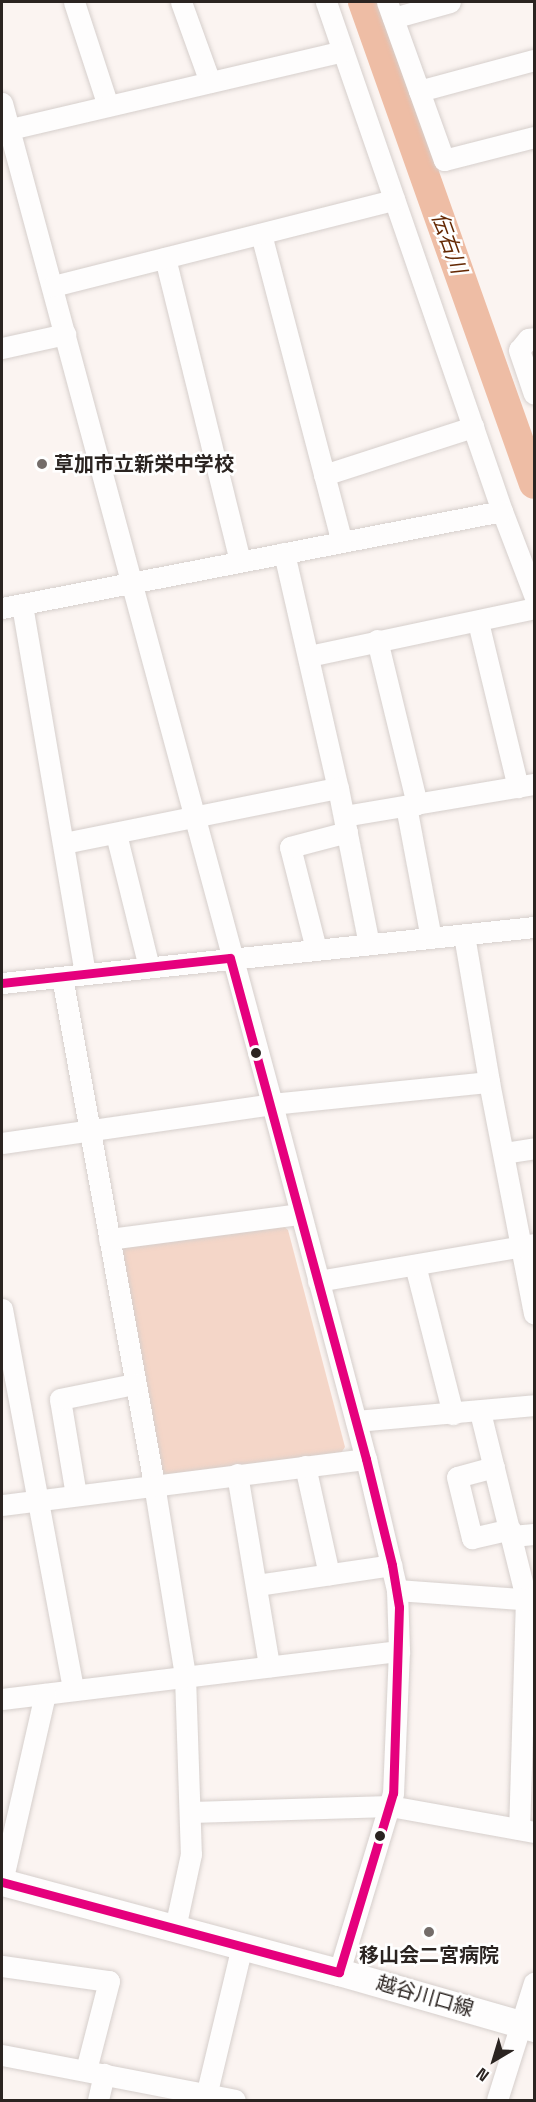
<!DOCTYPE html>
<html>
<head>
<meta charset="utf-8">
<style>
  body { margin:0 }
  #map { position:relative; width:536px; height:2102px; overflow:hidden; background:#fbf4f1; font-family:"Space Grotesk","Noto Sans JP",sans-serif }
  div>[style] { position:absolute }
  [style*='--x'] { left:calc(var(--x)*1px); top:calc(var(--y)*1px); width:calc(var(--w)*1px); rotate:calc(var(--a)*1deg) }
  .green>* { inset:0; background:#f4d6c8 }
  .river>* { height:30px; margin:-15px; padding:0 15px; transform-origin:15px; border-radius:15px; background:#eebda5 }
  .roads { filter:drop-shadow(0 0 2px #d6cfcc) drop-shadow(0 0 2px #d6cfcc) }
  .minor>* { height:21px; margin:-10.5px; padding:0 10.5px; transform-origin:10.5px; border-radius:10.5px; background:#fefdfd }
  .major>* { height:27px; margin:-13.5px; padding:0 13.5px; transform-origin:13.5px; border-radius:13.5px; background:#fefdfd }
  .bus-1>* { height:9px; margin:-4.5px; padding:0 4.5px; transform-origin:4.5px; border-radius:4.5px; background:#e5007d }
  .dots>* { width:16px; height:16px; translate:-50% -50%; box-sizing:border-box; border:3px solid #fff; border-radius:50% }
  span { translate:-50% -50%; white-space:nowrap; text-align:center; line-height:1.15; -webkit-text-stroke:5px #fff; paint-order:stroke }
  .poi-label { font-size:20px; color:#2b2421; font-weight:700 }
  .left { translate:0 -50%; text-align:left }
  .street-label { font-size:20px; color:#2b2421 }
  .water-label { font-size:21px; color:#652904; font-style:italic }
  .frame { position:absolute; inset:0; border:3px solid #2b2421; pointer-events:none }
  .north { position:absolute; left:464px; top:2030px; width:60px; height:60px; -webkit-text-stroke:4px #fff; paint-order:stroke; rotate:218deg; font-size:16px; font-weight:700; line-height:24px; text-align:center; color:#2b2421 }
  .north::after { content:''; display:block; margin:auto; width:21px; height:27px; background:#2b2421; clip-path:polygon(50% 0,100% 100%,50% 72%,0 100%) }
</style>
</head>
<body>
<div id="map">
  <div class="green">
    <div style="clip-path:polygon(282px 1225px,288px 1230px,345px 1447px,341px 1453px,164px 1476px,156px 1470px,120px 1252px,125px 1245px)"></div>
  </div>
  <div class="river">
    <div style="--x:363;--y:2;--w:511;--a:70.47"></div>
  </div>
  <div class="roads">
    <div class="minor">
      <div style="--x:74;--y:2;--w:109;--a:71.9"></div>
      <div style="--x:181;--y:2;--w:85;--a:70.1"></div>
      <div style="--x:326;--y:2;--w:539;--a:70.93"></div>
      <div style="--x:502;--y:511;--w:90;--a:69.1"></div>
      <div style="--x:387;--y:2;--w:168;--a:70.2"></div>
      <div style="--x:444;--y:160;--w:93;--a:-14.3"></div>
      <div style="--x:393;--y:18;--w:59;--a:-15.7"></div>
      <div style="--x:419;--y:91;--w:119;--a:-15.1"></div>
      <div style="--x:2;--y:103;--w:1037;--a:74.9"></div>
      <div style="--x:272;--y:1104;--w:367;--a:75.2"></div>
      <div style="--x:366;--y:1459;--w:135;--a:76.7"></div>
      <div style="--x:397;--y:1590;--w:61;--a:88.1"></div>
      <div style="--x:399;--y:1651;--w:142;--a:92.4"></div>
      <div style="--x:393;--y:1793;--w:187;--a:106.8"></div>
      <div style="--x:2;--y:131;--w:350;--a:-13.2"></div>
      <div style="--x:261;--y:234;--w:318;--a:75.3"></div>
      <div style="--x:165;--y:258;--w:312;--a:76.1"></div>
      <div style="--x:53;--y:286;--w:352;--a:-14.2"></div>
      <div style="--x:534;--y:338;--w:6;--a:171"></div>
      <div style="--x:528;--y:339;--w:14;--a:129"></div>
      <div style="--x:519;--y:350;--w:46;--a:71.2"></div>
      <div style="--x:2;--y:348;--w:65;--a:-12.5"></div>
      <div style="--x:324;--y:475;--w:157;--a:-17.9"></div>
      <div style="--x:284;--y:553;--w:241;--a:77.1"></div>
      <div style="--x:338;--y:788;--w:159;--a:78.8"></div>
      <div style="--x:22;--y:605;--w:374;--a:80.3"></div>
      <div style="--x:2;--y:608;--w:509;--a:-10.98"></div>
      <div style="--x:478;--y:622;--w:170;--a:76.4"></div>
      <div style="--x:377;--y:640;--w:169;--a:76.3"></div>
      <div style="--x:309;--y:656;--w:230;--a:-12"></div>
      <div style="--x:406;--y:806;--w:134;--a:79.3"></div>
      <div style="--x:344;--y:816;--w:193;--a:-9.6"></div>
      <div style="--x:116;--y:834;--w:137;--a:76.1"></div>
      <div style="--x:64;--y:843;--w:279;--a:-11.4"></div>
      <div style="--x:464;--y:935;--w:149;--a:80.3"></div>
      <div style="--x:489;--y:1082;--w:236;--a:79"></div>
      <div style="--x:316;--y:949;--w:105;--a:-104.3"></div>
      <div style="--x:290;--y:847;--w:59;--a:-14.7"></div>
      <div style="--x:62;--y:977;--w:515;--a:79.72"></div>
      <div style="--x:154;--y:1484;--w:194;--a:80.8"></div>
      <div style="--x:185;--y:1676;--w:178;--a:88.1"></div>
      <div style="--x:191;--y:1854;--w:76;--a:102.2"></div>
      <div style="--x:2;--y:983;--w:535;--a:-6.01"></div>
      <div style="--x:2;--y:1143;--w:273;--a:-8.2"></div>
      <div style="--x:272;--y:1104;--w:218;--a:-5.8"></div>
      <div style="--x:504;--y:1153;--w:30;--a:-9"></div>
      <div style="--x:109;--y:1239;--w:192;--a:-7.5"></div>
      <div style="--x:415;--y:1265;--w:154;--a:75.7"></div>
      <div style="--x:318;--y:1281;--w:219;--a:-9.7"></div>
      <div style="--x:2;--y:1309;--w:387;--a:79.4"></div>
      <div style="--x:480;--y:1412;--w:192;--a:76.1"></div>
      <div style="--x:526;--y:1598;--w:231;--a:91.7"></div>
      <div style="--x:356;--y:1421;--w:179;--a:-5.1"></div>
      <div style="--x:305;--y:1466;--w:111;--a:77.5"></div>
      <div style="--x:494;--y:1467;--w:38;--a:165"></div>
      <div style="--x:457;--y:1477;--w:63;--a:76.2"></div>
      <div style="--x:472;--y:1538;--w:39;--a:-13"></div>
      <div style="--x:237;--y:1474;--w:195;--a:80.5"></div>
      <div style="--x:76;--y:1495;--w:97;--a:-99.5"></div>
      <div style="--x:60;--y:1399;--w:76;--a:-11.5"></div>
      <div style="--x:2;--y:1505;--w:367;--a:-7.2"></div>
      <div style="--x:512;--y:1536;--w:22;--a:-5"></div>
      <div style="--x:257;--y:1585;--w:136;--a:-8.4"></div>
      <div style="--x:397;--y:1590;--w:137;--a:4.2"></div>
      <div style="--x:2;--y:1699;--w:400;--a:-6.9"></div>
      <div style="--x:191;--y:1812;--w:199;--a:-1.7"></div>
      <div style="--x:390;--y:1806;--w:146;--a:10.2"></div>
      <div style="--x:2;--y:1882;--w:193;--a:-77.1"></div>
      <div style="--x:2;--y:1966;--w:108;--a:8"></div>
      <div style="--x:109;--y:1981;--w:92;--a:104.5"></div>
      <div style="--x:2;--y:2055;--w:237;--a:10.9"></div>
      <div style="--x:98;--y:2100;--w:27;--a:-77"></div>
      <div style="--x:205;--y:2100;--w:158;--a:-76.5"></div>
      <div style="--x:497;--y:2100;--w:123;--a:-72.5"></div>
    </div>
    <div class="major">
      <div style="--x:2;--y:1882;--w:349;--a:15"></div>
      <div style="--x:339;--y:1972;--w:203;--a:16"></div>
    </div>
  </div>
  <div class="bus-1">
    <div style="--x:230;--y:958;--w:519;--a:74.81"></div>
    <div style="--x:366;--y:1459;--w:109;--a:76.2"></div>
    <div style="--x:392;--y:1565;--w:43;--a:80.5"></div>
    <div style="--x:399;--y:1607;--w:186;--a:91.8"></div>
    <div style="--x:393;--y:1793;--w:187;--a:106.8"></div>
    <div style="--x:2;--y:983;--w:229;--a:-6.3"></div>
    <div style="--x:2;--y:1882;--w:349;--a:15"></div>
  </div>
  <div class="dots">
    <div style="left:42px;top:464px;background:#746d6a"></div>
    <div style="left:256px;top:1053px;background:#2b2421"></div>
    <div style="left:380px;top:1836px;background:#2b2421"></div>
    <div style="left:429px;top:1932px;background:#746d6a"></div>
  </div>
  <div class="poi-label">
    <span class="left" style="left:54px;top:464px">草加市立新栄中学校</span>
    <span style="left:429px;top:1955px">移山会二宮病院</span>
  </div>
  <div class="street-label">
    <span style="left:425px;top:1996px;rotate:16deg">越谷川口線</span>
  </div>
  <div class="water-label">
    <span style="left:449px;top:243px;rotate:70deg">伝右川</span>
  </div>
  <div class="frame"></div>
  <div class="north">N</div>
</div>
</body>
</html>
